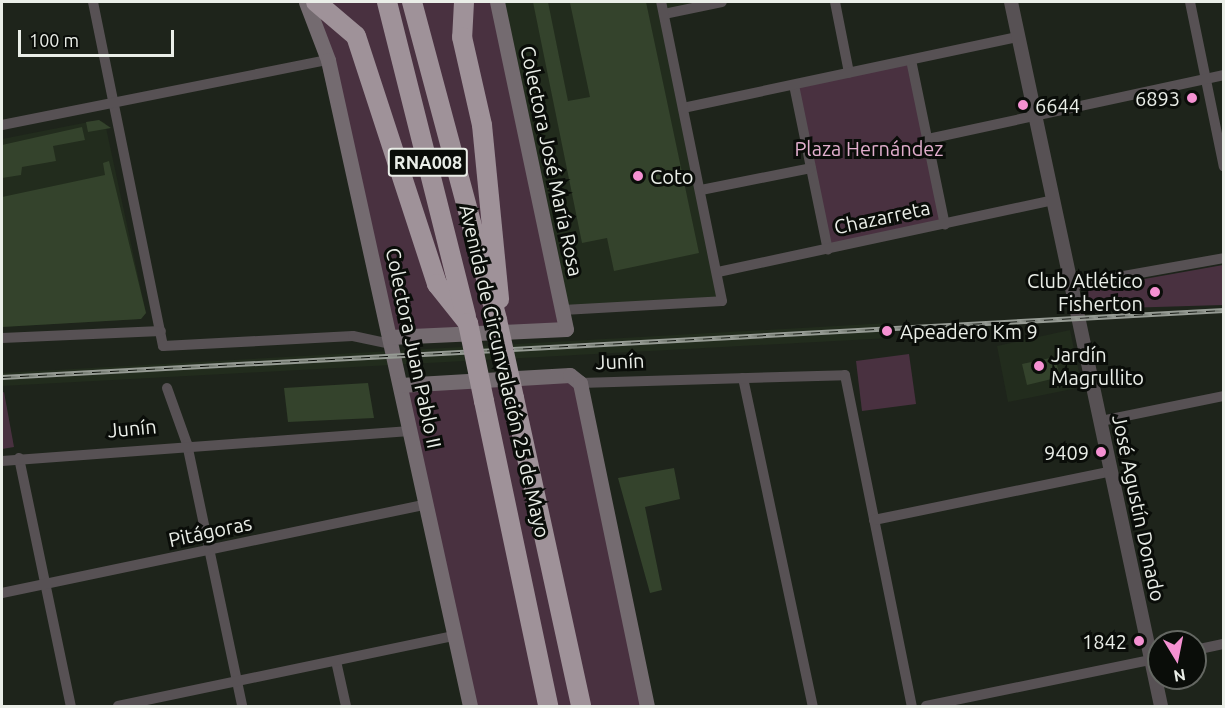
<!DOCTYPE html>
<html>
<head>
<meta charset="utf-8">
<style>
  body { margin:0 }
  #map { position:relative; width:1225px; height:708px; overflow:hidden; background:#1e241b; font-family:Ubuntu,sans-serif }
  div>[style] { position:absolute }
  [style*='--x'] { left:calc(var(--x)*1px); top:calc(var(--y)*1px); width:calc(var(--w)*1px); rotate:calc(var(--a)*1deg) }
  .built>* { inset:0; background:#222c1d }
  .green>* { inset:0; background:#493140 }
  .building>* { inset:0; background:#34432c }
  .minor>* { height:10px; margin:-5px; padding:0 5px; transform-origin:5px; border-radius:5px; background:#575154 }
  .tertiary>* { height:14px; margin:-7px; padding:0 7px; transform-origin:7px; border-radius:7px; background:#575154 }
  .secondary>* { height:15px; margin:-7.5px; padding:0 7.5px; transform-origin:7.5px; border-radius:7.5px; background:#746b70 }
  .motorway>* { height:20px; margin:-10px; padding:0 10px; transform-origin:10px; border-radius:10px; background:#9f9299 }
  .rail>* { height:5px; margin-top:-2.5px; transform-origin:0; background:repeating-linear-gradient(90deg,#0a0d09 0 9px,#969b94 0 18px); box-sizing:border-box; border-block:2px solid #969b94 }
  .motorway-bridge>* { height:20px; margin:-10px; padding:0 10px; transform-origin:10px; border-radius:10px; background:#9f9299 }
  .dots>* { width:16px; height:16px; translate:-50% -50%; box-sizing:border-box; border:3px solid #0a0d09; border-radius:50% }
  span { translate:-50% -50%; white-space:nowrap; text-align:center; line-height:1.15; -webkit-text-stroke:6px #0a0d09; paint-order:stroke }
  .shield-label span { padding:2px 4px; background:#0a0d09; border:2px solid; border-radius:4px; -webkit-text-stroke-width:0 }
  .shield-label { font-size:18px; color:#eaeee8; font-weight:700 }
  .poi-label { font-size:20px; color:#eaeee8 }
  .right { translate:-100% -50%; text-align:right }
  .left { translate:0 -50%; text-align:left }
  .park-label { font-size:20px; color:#e1aecd }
  .street-label { font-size:20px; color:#eaeee8 }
  .frame { position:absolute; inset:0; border:3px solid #eaeee8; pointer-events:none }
  .north { position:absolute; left:1147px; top:630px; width:60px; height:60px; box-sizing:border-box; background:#0a0d09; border:2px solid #646762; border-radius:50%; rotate:170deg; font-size:16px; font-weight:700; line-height:24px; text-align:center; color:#eaeee8 }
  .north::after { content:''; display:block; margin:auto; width:21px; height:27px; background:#f591d2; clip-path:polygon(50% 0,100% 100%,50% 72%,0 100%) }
  .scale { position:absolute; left:18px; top:30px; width:156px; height:27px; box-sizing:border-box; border:3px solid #eaeee8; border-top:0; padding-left:8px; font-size:18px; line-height:21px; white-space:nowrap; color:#eaeee8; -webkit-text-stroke:4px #0a0d09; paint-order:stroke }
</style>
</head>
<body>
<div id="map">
  <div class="built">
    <div style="clip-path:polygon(497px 2px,722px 2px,664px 14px,722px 301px,563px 310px)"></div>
    <div style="clip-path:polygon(99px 120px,105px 123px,146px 313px,141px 319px,2px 327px,2px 139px)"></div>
    <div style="clip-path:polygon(889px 323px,890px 338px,2px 386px,2px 373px)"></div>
    <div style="clip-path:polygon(1070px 330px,1082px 387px,1008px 402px,997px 346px)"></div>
  </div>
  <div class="green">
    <div style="clip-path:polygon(306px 2px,497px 2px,566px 329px,390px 337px)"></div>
    <div style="clip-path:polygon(911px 60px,945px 225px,828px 250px,794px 85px)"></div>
    <div style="clip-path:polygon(1223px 265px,1223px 305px,1089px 309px,1088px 289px)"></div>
    <div style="clip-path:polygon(909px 354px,916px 404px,862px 411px,856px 361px)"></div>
    <div style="clip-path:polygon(570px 375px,580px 383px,647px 706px,470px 706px,400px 385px)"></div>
    <div style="clip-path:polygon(4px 392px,14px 447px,2px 449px,2px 393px)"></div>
  </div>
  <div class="building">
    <div style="clip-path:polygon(533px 2px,548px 2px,568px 101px,590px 97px,570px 3px,646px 2px,699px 253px,614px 271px,607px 238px,582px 243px)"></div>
    <div style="clip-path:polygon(99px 120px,111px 128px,88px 132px,86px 122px)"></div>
    <div style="clip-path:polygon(82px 127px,85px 140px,53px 146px,56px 161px,22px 167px,21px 175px,2px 178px,2px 145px)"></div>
    <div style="clip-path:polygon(109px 161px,146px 313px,141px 319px,2px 327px,2px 197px,105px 175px,103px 163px)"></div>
    <div style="clip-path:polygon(1055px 357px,1060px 377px,1027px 385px,1022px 364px)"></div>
    <div style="clip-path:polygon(368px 383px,374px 418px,288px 422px,284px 388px)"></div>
    <div style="clip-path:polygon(674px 468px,680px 499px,645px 507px,662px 590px,650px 593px,618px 478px)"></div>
  </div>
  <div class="minor">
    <div style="--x:93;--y:2;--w:351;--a:78.5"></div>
    <div style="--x:163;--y:346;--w:190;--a:-3"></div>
    <div style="--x:353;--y:336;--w:39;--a:12"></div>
    <div style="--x:835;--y:2;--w:72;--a:78.8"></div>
    <div style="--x:1190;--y:2;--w:168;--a:78.4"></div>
    <div style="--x:664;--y:14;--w:59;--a:-11.7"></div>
    <div style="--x:911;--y:60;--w:168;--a:78.4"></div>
    <div style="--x:794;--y:85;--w:168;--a:78.4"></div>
    <div style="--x:683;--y:108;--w:342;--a:-12"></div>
    <div style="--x:2;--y:125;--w:332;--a:-11.3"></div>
    <div style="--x:928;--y:139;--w:303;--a:-12.2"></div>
    <div style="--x:701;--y:190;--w:112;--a:-11.3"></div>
    <div style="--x:718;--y:272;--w:344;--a:-12.1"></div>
    <div style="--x:1073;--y:285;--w:153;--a:-10.1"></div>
    <div style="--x:563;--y:310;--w:159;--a:-3.2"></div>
    <div style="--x:722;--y:301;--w:305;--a:-101.5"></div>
    <div style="--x:2;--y:338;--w:159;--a:-2.5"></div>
    <div style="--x:743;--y:378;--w:335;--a:78"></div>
    <div style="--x:580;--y:383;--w:265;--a:-1.7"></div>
    <div style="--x:845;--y:375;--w:338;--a:78.6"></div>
    <div style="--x:167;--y:388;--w:59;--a:70.3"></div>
    <div style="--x:187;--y:444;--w:268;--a:78.1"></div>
    <div style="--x:1101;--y:421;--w:126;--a:-11.5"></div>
    <div style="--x:19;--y:458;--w:253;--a:78.2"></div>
    <div style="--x:2;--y:461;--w:409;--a:-4.2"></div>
    <div style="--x:874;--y:520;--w:243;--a:-11.6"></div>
    <div style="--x:2;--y:593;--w:434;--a:-11.8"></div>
    <div style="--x:1195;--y:650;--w:30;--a:-12"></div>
    <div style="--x:336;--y:661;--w:46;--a:77.5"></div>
    <div style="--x:118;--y:706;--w:343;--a:-11.8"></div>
    <div style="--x:926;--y:706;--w:238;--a:-11.6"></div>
  </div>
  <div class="tertiary">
    <div style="--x:1011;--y:2;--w:720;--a:77.97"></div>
  </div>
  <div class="secondary">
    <div style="--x:306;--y:2;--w:62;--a:69.2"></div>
    <div style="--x:328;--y:60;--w:661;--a:77.6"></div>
    <div style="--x:390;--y:337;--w:176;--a:-2.6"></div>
    <div style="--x:566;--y:329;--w:334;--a:-101.9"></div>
    <div style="--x:400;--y:385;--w:170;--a:-3.4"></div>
    <div style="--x:570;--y:375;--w:13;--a:39"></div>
    <div style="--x:580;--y:383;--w:330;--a:78.3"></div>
  </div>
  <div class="motorway">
    <div style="--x:316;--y:2;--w:52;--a:40.4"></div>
    <div style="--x:356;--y:36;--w:261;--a:71.9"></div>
    <div style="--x:437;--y:284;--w:50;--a:51.5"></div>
    <div style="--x:387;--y:2;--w:324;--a:75.9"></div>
    <div style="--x:412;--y:2;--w:329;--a:75"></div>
    <div style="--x:464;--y:2;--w:35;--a:93"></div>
    <div style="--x:462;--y:37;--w:90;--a:77.2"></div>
    <div style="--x:482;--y:125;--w:175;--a:84.4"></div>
    <div style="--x:514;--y:398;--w:315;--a:77.7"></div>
    <div style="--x:484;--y:401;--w:312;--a:78.1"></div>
  </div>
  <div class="rail">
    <div style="--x:2;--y:377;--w:1224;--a:-3.14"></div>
  </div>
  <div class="motorway-bridge">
    <div style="--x:497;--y:320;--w:80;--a:77.7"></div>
    <div style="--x:468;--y:323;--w:80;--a:78.4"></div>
  </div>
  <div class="dots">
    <div style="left:1192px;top:98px;background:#f591d2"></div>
    <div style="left:1023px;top:105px;background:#f591d2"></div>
    <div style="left:638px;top:176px;background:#f591d2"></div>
    <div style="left:1155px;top:292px;background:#f591d2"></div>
    <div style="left:887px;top:331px;background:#f591d2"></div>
    <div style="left:1039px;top:366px;background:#f591d2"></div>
    <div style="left:1101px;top:452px;background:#f591d2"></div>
    <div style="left:1139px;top:641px;background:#f591d2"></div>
  </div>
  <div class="shield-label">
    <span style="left:428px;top:162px">RNA008</span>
  </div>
  <div class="poi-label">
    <span class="right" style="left:1180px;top:98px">6893</span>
    <span class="left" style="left:1035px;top:105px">6644</span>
    <span class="left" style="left:650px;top:176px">Coto</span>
    <span class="right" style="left:1143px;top:292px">Club Atlético<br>Fisherton</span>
    <span class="left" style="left:900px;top:331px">Apeadero Km 9</span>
    <span class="left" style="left:1051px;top:366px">Jardín<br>Magrullito</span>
    <span class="right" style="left:1089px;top:452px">9409</span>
    <span class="right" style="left:1127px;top:641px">1842</span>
  </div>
  <div class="park-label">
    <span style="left:869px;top:148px">Plaza Hernández</span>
  </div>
  <div class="street-label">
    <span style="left:552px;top:161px;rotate:78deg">Colectora José María Rosa</span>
    <span style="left:882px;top:217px;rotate:-12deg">Chazarreta</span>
    <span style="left:414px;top:348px;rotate:78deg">Colectora Juan Pablo II</span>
    <span style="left:620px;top:361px;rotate:-2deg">Junín</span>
    <span style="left:505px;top:371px;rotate:77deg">Avenida de Circunvalación 25 de Mayo</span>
    <span style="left:132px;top:428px;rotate:-5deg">Junín</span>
    <span style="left:1139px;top:508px;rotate:78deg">José Agustín Donado</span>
    <span style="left:210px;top:531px;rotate:-12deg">Pitágoras</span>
  </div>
  <div class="frame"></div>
  <div class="north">N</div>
  <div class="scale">100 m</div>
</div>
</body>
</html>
